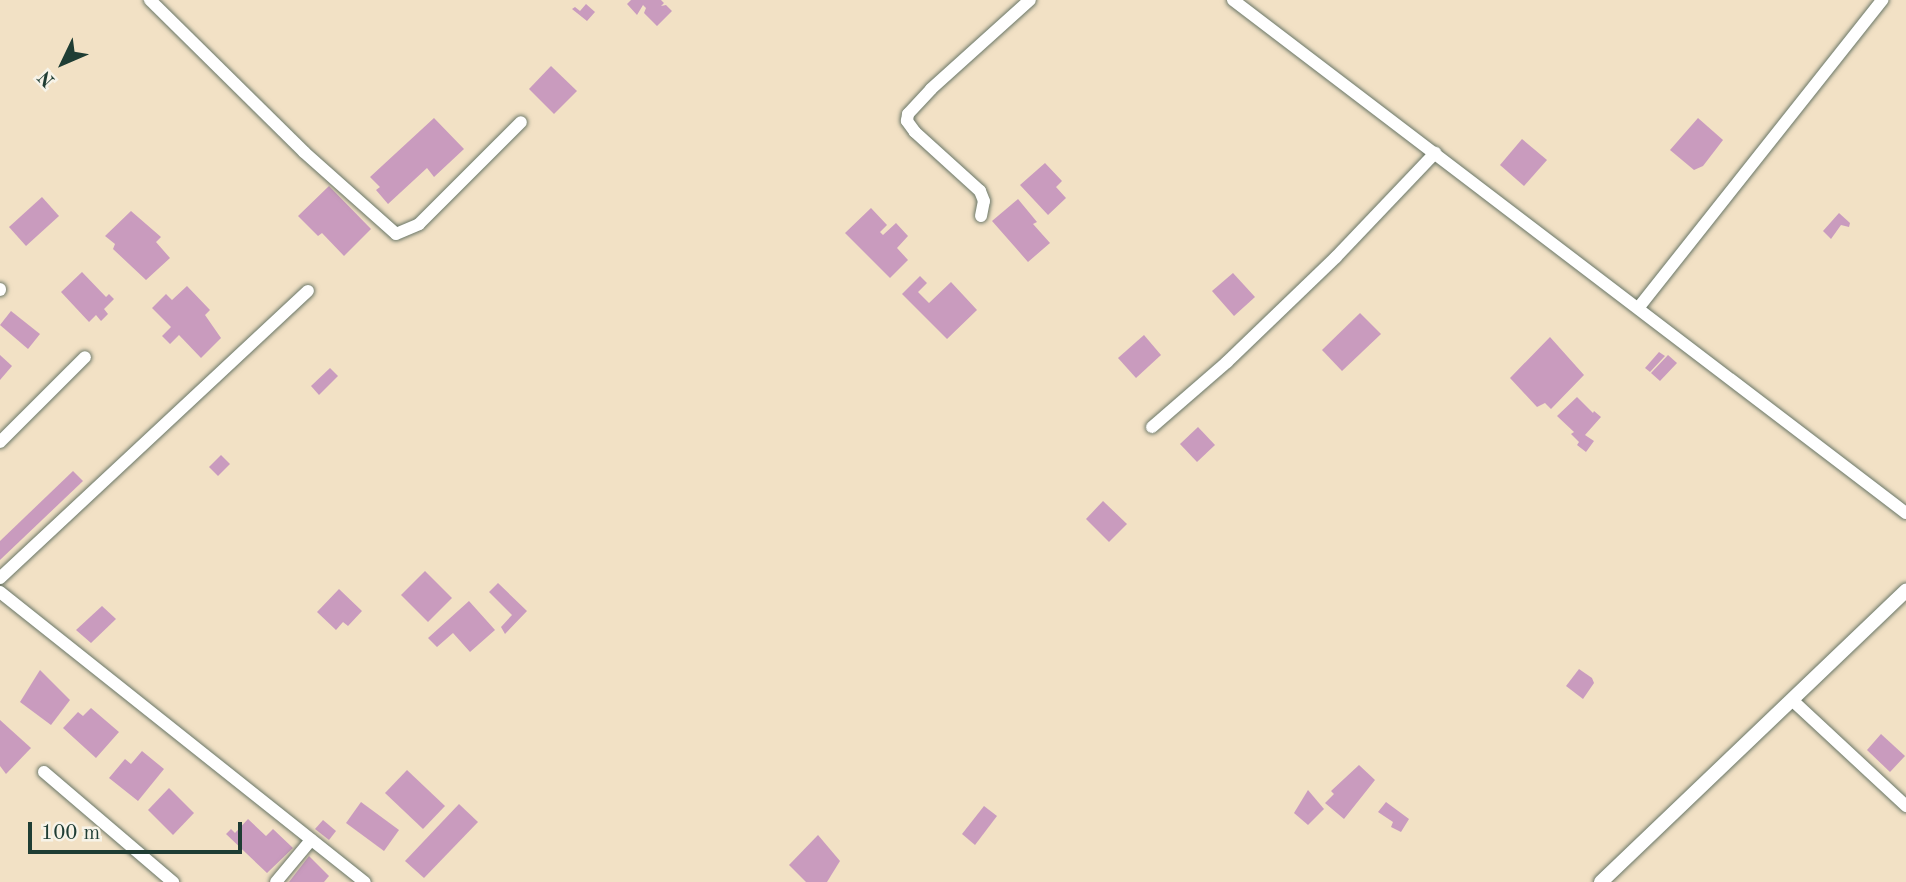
<!DOCTYPE html>
<html>
<head>
<meta charset="utf-8">
<style>
  body { margin:0 }
  #map { position:relative; width:1906px; height:882px; overflow:hidden; background:#f2e1c5; font-family:"Old Standard TT",serif }
  div>[style] { position:absolute }
  [style*='--x'] { left:calc(var(--x)*1px); top:calc(var(--y)*1px); width:calc(var(--w)*1px); rotate:calc(var(--a)*1deg) }
  .building>* { inset:0; background:#c99bbe }
  .roads { filter:drop-shadow(0 0 2px #697667) drop-shadow(0 0 2px #697667) }
  .minor>* { height:12px; margin:-6px; padding:0 6px; transform-origin:6px; border-radius:6px; background:#fff }
  .tertiary>* { height:14px; margin:-7px; padding:0 7px; transform-origin:7px; border-radius:7px; background:#fff }
  span { translate:-50% -50%; white-space:nowrap; text-align:center; line-height:1.15; -webkit-text-stroke:5px #f7f3e8; paint-order:stroke }
  .north { position:absolute; left:28px; top:28px; width:70px; height:70px; -webkit-text-stroke:5px #f7f3e8; paint-order:stroke; rotate:226deg; font-size:19px; font-weight:700; line-height:28px; text-align:center; color:#1f3d34 }
  .north::after { content:''; display:block; margin:auto; width:24px; height:32px; background:#1f3d34; clip-path:polygon(50% 0,100% 100%,50% 72%,0 100%) }
  .scale { position:absolute; left:28px; top:822px; width:214px; height:32px; box-sizing:border-box; border:4px solid #1f3d34; border-top:0; padding-left:9px; font-size:21px; line-height:24px; white-space:nowrap; color:#1f3d34; -webkit-text-stroke:5px #f7f3e8; paint-order:stroke }
</style>
</head>
<body>
<div id="map">
  <div class="building">
    <div style="clip-path:polygon(631px 0,661px 0,664px 3px,661px 6px,666px 5px,672px 11px,657px 26px,644px 13px,646px 8px,643px 5px,637px 15px,627px 4px)"></div>
    <div style="clip-path:polygon(586px 4px,595px 12px,587px 21px,572px 9px,575px 7px,580px 11px)"></div>
    <div style="clip-path:polygon(551px 66px,577px 91px,554px 114px,529px 89px)"></div>
    <div style="clip-path:polygon(434px 118px,464px 149px,434px 177px,427px 168px,388px 204px,376px 190px,380px 187px,370px 177px)"></div>
    <div style="clip-path:polygon(1698px 118px,1723px 140px,1703px 166px,1694px 170px,1670px 150px)"></div>
    <div style="clip-path:polygon(1522px 139px,1547px 160px,1524px 186px,1500px 165px)"></div>
    <div style="clip-path:polygon(1045px 163px,1062px 181px,1056px 187px,1066px 198px,1048px 215px,1020px 185px)"></div>
    <div style="clip-path:polygon(329px 186px,371px 229px,344px 256px,322px 233px,318px 236px,298px 216px)"></div>
    <div style="clip-path:polygon(42px 197px,59px 216px,26px 246px,9px 227px)"></div>
    <div style="clip-path:polygon(1018px 199px,1037px 222px,1033px 224px,1050px 243px,1028px 262px,992px 221px)"></div>
    <div style="clip-path:polygon(871px 208px,887px 225px,880px 232px,883px 235px,896px 223px,908px 236px,897px 248px,908px 260px,890px 278px,845px 233px)"></div>
    <div style="clip-path:polygon(131px 211px,161px 237px,156px 242px,170px 258px,146px 280px,113px 249px,115px 244px,105px 236px)"></div>
    <div style="clip-path:polygon(1839px 213px,1850px 223px,1849px 227px,1841px 225px,1831px 239px,1823px 231px)"></div>
    <div style="clip-path:polygon(82px 272px,106px 297px,109px 294px,114px 299px,104px 309px,108px 314px,101px 321px,96px 315px,89px 322px,61px 292px)"></div>
    <div style="clip-path:polygon(1233px 273px,1255px 297px,1234px 316px,1212px 291px)"></div>
    <div style="clip-path:polygon(920px 276px,927px 283px,918px 292px,929px 303px,951px 282px,977px 310px,947px 339px,902px 294px)"></div>
    <div style="clip-path:polygon(187px 286px,210px 310px,205px 315px,221px 338px,201px 358px,179px 335px,170px 344px,162px 336px,171px 327px,152px 308px,166px 294px,172px 300px)"></div>
    <div style="clip-path:polygon(11px 311px,40px 334px,28px 349px,0 325px)"></div>
    <div style="clip-path:polygon(1360px 313px,1381px 334px,1342px 371px,1322px 350px)"></div>
    <div style="clip-path:polygon(1144px 335px,1161px 355px,1136px 378px,1118px 358px)"></div>
    <div style="clip-path:polygon(1550px 337px,1584px 375px,1551px 409px,1545px 403px,1537px 407px,1510px 378px)"></div>
    <div style="clip-path:polygon(1659px 352px,1665px 356px,1650px 372px,1645px 368px)"></div>
    <div style="clip-path:polygon(0 355px,12px 366px,0 380px)"></div>
    <div style="clip-path:polygon(1668px 355px,1677px 363px,1660px 381px,1651px 373px)"></div>
    <div style="clip-path:polygon(330px 368px,338px 376px,319px 395px,311px 386px)"></div>
    <div style="clip-path:polygon(1577px 397px,1593px 413px,1594px 411px,1601px 417px,1585px 435px,1594px 441px,1586px 452px,1577px 445px,1579px 442px,1571px 434px,1574px 432px,1557px 416px)"></div>
    <div style="clip-path:polygon(1198px 427px,1215px 445px,1197px 462px,1180px 444px)"></div>
    <div style="clip-path:polygon(221px 455px,230px 464px,218px 476px,209px 467px)"></div>
    <div style="clip-path:polygon(73px 471px,83px 481px,0 560px,0 541px)"></div>
    <div style="clip-path:polygon(1103px 501px,1127px 524px,1109px 542px,1086px 519px)"></div>
    <div style="clip-path:polygon(425px 571px,452px 598px,428px 622px,401px 595px)"></div>
    <div style="clip-path:polygon(498px 583px,527px 611px,505px 634px,501px 627px,512px 615px,489px 592px)"></div>
    <div style="clip-path:polygon(339px 589px,362px 611px,348px 626px,343px 622px,336px 630px,317px 612px)"></div>
    <div style="clip-path:polygon(469px 601px,495px 630px,470px 652px,453px 633px,437px 647px,428px 638px)"></div>
    <div style="clip-path:polygon(102px 606px,116px 619px,91px 643px,76px 630px)"></div>
    <div style="clip-path:polygon(1579px 669px,1592px 678px,1594px 683px,1583px 699px,1566px 686px)"></div>
    <div style="clip-path:polygon(40px 670px,70px 700px,51px 725px,20px 702px)"></div>
    <div style="clip-path:polygon(91px 708px,119px 732px,96px 758px,63px 728px,78px 712px,83px 716px)"></div>
    <div style="clip-path:polygon(0 720px,31px 748px,6px 774px,0 766px)"></div>
    <div style="clip-path:polygon(1881px 734px,1905px 756px,1890px 772px,1867px 750px)"></div>
    <div style="clip-path:polygon(142px 751px,164px 769px,138px 801px,109px 778px,125px 759px,131px 764px)"></div>
    <div style="clip-path:polygon(1359px 765px,1375px 780px,1344px 819px,1325px 803px,1334px 794px,1331px 791px)"></div>
    <div style="clip-path:polygon(407px 770px,445px 806px,423px 829px,385px 793px)"></div>
    <div style="clip-path:polygon(169px 788px,194px 813px,173px 835px,148px 810px)"></div>
    <div style="clip-path:polygon(1308px 790px,1324px 809px,1308px 825px,1294px 813px)"></div>
    <div style="clip-path:polygon(361px 802px,399px 830px,384px 851px,346px 823px)"></div>
    <div style="clip-path:polygon(1386px 802px,1409px 819px,1401px 832px,1391px 827px,1393px 822px,1378px 812px)"></div>
    <div style="clip-path:polygon(459px 804px,478px 822px,424px 878px,405px 861px)"></div>
    <div style="clip-path:polygon(984px 806px,997px 816px,975px 845px,962px 834px)"></div>
    <div style="clip-path:polygon(248px 819px,266px 836px,273px 829px,293px 848px,267px 873px,226px 834px,231px 829px,235px 833px)"></div>
    <div style="clip-path:polygon(323px 820px,336px 831px,329px 840px,315px 829px)"></div>
    <div style="clip-path:polygon(818px 835px,840px 861px,827px 882px,806px 882px,789px 865px)"></div>
    <div style="clip-path:polygon(309px 856px,329px 876px,324px 882px,289px 882px)"></div>
  </div>
  <div class="roads">
    <div class="minor">
      <div style="--x:150;--y:0;--w:216;--a:44.6"></div>
      <div style="--x:304;--y:152;--w:123;--a:41.7"></div>
      <div style="--x:396;--y:234;--w:25;--a:-23"></div>
      <div style="--x:419;--y:224;--w:144;--a:-45"></div>
      <div style="--x:1233;--y:0;--w:846;--a:37.32"></div>
      <div style="--x:981;--y:216;--w:15;--a:-79"></div>
      <div style="--x:984;--y:201;--w:11;--a:-112"></div>
      <div style="--x:980;--y:191;--w:88;--a:-137.8"></div>
      <div style="--x:915;--y:132;--w:14;--a:-126"></div>
      <div style="--x:907;--y:121;--w:7;--a:-82"></div>
      <div style="--x:908;--y:114;--w:34;--a:-47"></div>
      <div style="--x:931;--y:89;--w:133;--a:-42"></div>
      <div style="--x:0;--y:290;--w:1;--a:-90"></div>
      <div style="--x:1639;--y:307;--w:392;--a:-51.6"></div>
      <div style="--x:1152;--y:427;--w:99;--a:-40.9"></div>
      <div style="--x:1227;--y:362;--w:151;--a:-43.9"></div>
      <div style="--x:1336;--y:257;--w:144;--a:-46.4"></div>
      <div style="--x:0;--y:442;--w:120;--a:-45"></div>
      <div style="--x:0;--y:578;--w:421;--a:-43"></div>
      <div style="--x:0;--y:592;--w:466;--a:38.5"></div>
      <div style="--x:1792;--y:700;--w:156;--a:42.9"></div>
      <div style="--x:44;--y:772;--w:170;--a:40.5"></div>
      <div style="--x:276;--y:882;--w:55;--a:-50.2"></div>
    </div>
    <div class="tertiary">
      <div style="--x:1601;--y:882;--w:422;--a:-43.7"></div>
    </div>
  </div>
  <div class="north">N</div>
  <div class="scale">100 m</div>
</div>
</body>
</html>
